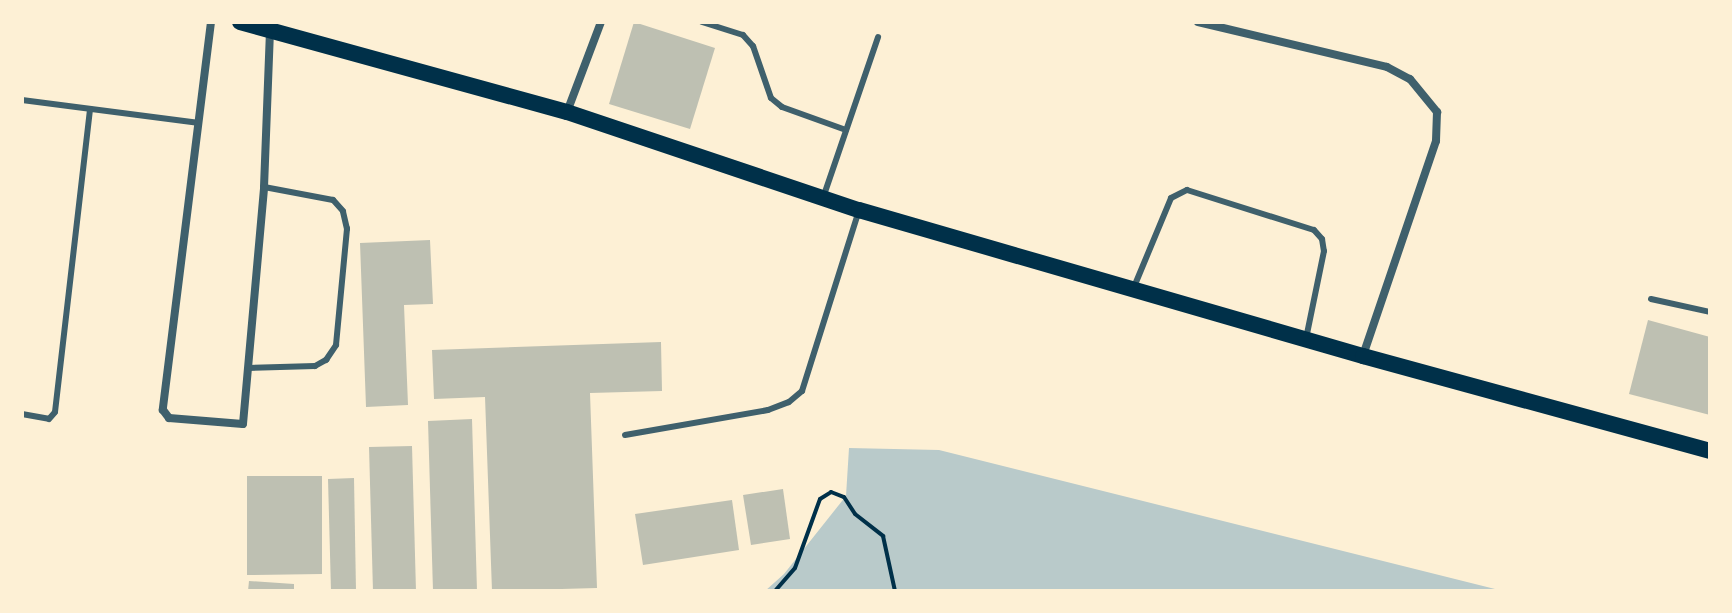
<!DOCTYPE html>
<html>
<head>
<meta charset="utf-8">
<style>
  body { margin:0 }
  #map { position:relative; width:1732px; height:613px; overflow:hidden; background:#fdf0d5; font-family:"Public Sans",sans-serif }
  div>[style] { position:absolute }
  [style*='--x'] { left:calc(var(--x)*1px); top:calc(var(--y)*1px); width:calc(var(--w)*1px); rotate:calc(var(--a)*1deg) }
  .green>* { inset:0; background:#b9caca }
  .building>* { inset:0; background:#bec0b2 }
  .path>* { height:4px; margin:-2px; padding:0 2px; transform-origin:2px; border-radius:2px; background:#003049 }
  .service>* { height:6px; margin:-3px; padding:0 3px; transform-origin:3px; border-radius:3px; background:#3f606c }
  .minor>* { height:8px; margin:-4px; padding:0 4px; transform-origin:4px; border-radius:4px; background:#3f606c }
  .secondary>* { height:16px; margin:-8px; padding:0 8px; transform-origin:8px; border-radius:8px; background:#003049 }
  span { translate:-50% -50%; white-space:nowrap; text-align:center; line-height:1.15; -webkit-text-stroke:8px #fdf0d5; paint-order:stroke }
  .frame { position:absolute; inset:0; border:24px solid #fdf0d5; pointer-events:none }
</style>
</head>
<body>
<div id="map">
  <div class="green">
    <div style="clip-path:polygon(849px 448px,939px 450px,1503px 591px,765px 591px,784px 574px,846px 496px)"></div>
  </div>
  <div class="building">
    <div style="clip-path:polygon(634px 22px,715px 48px,690px 129px,609px 104px)"></div>
    <div style="clip-path:polygon(430px 240px,433px 304px,404px 305px,408px 405px,366px 407px,360px 243px)"></div>
    <div style="clip-path:polygon(1648px 320px,1710px 337px,1710px 415px,1629px 394px)"></div>
    <div style="clip-path:polygon(661px 342px,662px 391px,590px 393px,597px 588px,492px 591px,485px 397px,434px 399px,432px 350px)"></div>
    <div style="clip-path:polygon(472px 419px,477px 591px,433px 591px,428px 421px)"></div>
    <div style="clip-path:polygon(412px 446px,416px 591px,373px 591px,369px 447px)"></div>
    <div style="clip-path:polygon(247px 476px,322px 476px,322px 574px,247px 575px)"></div>
    <div style="clip-path:polygon(354px 478px,356px 591px,331px 591px,328px 479px)"></div>
    <div style="clip-path:polygon(783px 489px,790px 539px,751px 545px,743px 495px)"></div>
    <div style="clip-path:polygon(732px 500px,739px 550px,643px 565px,635px 514px)"></div>
    <div style="clip-path:polygon(249px 581px,294px 584px,294px 591px,248px 591px)"></div>
  </div>
  <div class="path">
    <div style="--x:775;--y:591;--w:30;--a:-49"></div>
    <div style="--x:795;--y:568;--w:73;--a:-70.1"></div>
    <div style="--x:820;--y:499;--w:13;--a:-32"></div>
    <div style="--x:831;--y:492;--w:14;--a:21"></div>
    <div style="--x:844;--y:497;--w:20;--a:57"></div>
    <div style="--x:855;--y:514;--w:36;--a:38"></div>
    <div style="--x:883;--y:536;--w:56;--a:77.7"></div>
  </div>
  <div class="service">
    <div style="--x:702;--y:22;--w:43;--a:17.6"></div>
    <div style="--x:743;--y:35;--w:15;--a:48"></div>
    <div style="--x:753;--y:46;--w:55;--a:70.9"></div>
    <div style="--x:771;--y:98;--w:14;--a:39"></div>
    <div style="--x:782;--y:107;--w:68;--a:19.8"></div>
    <div style="--x:22;--y:100;--w:177;--a:7.4"></div>
    <div style="--x:824;--y:195;--w:167;--a:-71.1"></div>
    <div style="--x:1134;--y:287;--w:96;--a:-67.4"></div>
    <div style="--x:1171;--y:198;--w:18;--a:-27"></div>
    <div style="--x:1187;--y:190;--w:133;--a:17.5"></div>
    <div style="--x:1314;--y:230;--w:12;--a:48"></div>
    <div style="--x:1322;--y:239;--w:12;--a:81"></div>
    <div style="--x:1324;--y:251;--w:90;--a:101.6"></div>
    <div style="--x:1651;--y:299;--w:60;--a:12.4"></div>
    <div style="--x:248;--y:368;--w:67;--a:-1.7"></div>
    <div style="--x:315;--y:366;--w:13;--a:-29"></div>
    <div style="--x:326;--y:360;--w:18;--a:-56"></div>
    <div style="--x:336;--y:345;--w:117;--a:-84.6"></div>
    <div style="--x:347;--y:229;--w:18;--a:-103"></div>
    <div style="--x:343;--y:211;--w:15;--a:-132"></div>
    <div style="--x:333;--y:200;--w:70;--a:-169.3"></div>
    <div style="--x:22;--y:414;--w:27;--a:10"></div>
    <div style="--x:49;--y:419;--w:9;--a:-49"></div>
    <div style="--x:55;--y:412;--w:305;--a:-83.4"></div>
    <div style="--x:625;--y:435;--w:145;--a:-9.9"></div>
    <div style="--x:768;--y:410;--w:22;--a:-21"></div>
    <div style="--x:789;--y:402;--w:17;--a:-40"></div>
    <div style="--x:802;--y:391;--w:190;--a:-72.5"></div>
  </div>
  <div class="minor">
    <div style="--x:211;--y:22;--w:391;--a:97.1"></div>
    <div style="--x:163;--y:410;--w:10;--a:53"></div>
    <div style="--x:169;--y:418;--w:74;--a:4.6"></div>
    <div style="--x:243;--y:424;--w:238;--a:-84.9"></div>
    <div style="--x:264;--y:187;--w:157;--a:-87.8"></div>
    <div style="--x:1198;--y:22;--w:194;--a:13.4"></div>
    <div style="--x:1387;--y:67;--w:26;--a:28"></div>
    <div style="--x:1410;--y:79;--w:43;--a:50.7"></div>
    <div style="--x:1437;--y:112;--w:29;--a:92"></div>
    <div style="--x:1436;--y:141;--w:227;--a:108.8"></div>
    <div style="--x:567;--y:112;--w:96;--a:-69.3"></div>
  </div>
  <div class="secondary">
    <div style="--x:240;--y:22;--w:339;--a:15.4"></div>
    <div style="--x:567;--y:112;--w:308;--a:18.6"></div>
    <div style="--x:859;--y:210;--w:525;--a:16.16"></div>
    <div style="--x:1363;--y:356;--w:360;--a:15.3"></div>
  </div>
  <div class="frame"></div>
</div>
</body>
</html>
